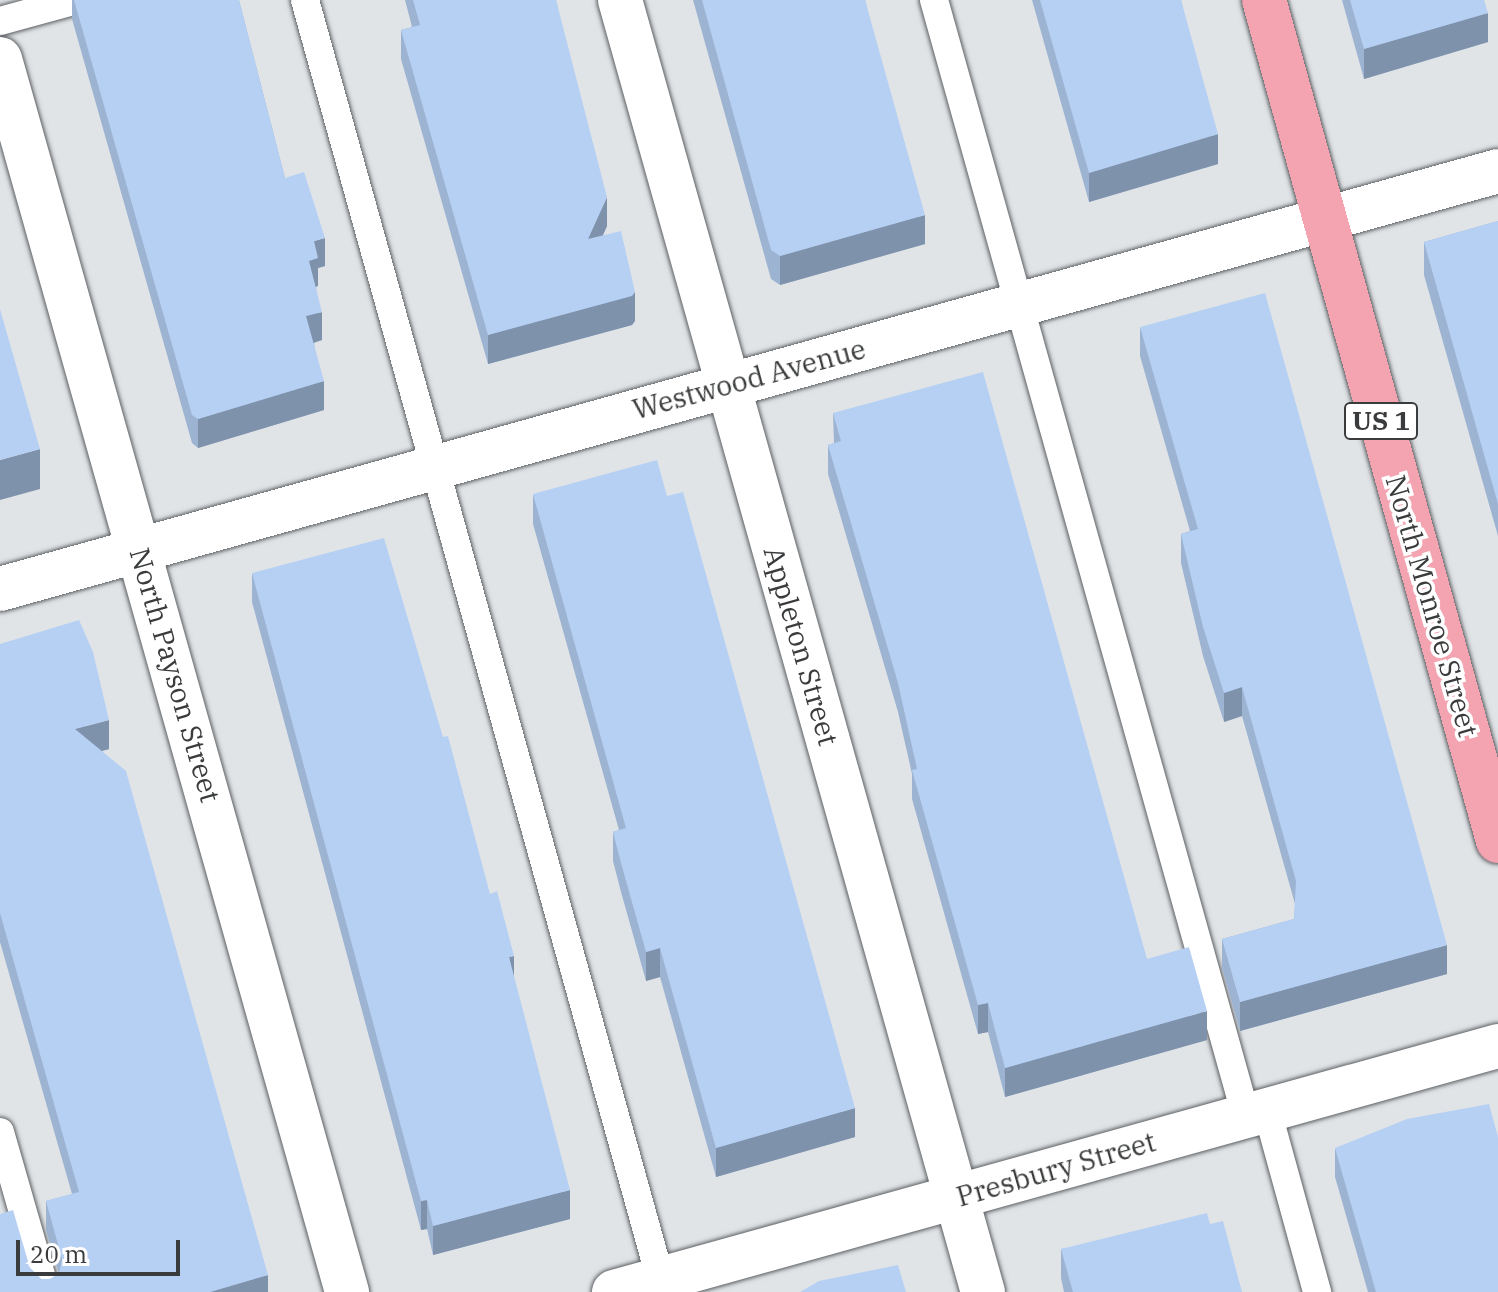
<!DOCTYPE html>
<html>
<head>
<meta charset="utf-8">
<style>
  body { margin:0 }
  #map { position:relative; width:1498px; height:1292px; overflow:hidden; background:#e1e4e7; font-family:"IBM Plex Serif",serif }
  div>[style] { position:absolute }
  [style*='--x'] { left:calc(var(--x)*1px); top:calc(var(--y)*1px); width:calc(var(--w)*1px); rotate:calc(var(--a)*1deg) }
  .roads { filter:drop-shadow(0 0 2px #5d6063) drop-shadow(0 0 2px #5d6063) }
  .service>* { height:28px; margin:-14px; padding:0 14px; transform-origin:14px; border-radius:14px; background:#fff }
  .minor>* { height:44px; margin:-22px; padding:0 22px; transform-origin:22px; border-radius:22px; background:#fff }
  .primary>* { height:44px; margin:-22px; padding:0 22px; transform-origin:22px; border-radius:22px; background:#f4a4b1 }
  .wall>* { inset:0; background:#9db3d2 }
  .shaded-wall>* { inset:0; background:#7f92ab }
  .building>* { inset:0; background:#b6d0f4 }
  span { translate:-50% -50%; white-space:nowrap; text-align:center; line-height:1.15; -webkit-text-stroke:7px #fff; paint-order:stroke }
  .shield-label span { padding:2px 6px; background:#fff; border:2px solid; border-radius:6px; -webkit-text-stroke-width:0 }
  .shield-label { font-size:26px; color:#3a3b3c; font-weight:700 }
  .street-label { font-size:28px; color:#3a3b3c }
  .scale { position:absolute; left:16px; top:1240px; width:164px; height:36px; box-sizing:border-box; border:4px solid #3a3b3c; border-top:0; padding-left:10px; font-size:24px; line-height:28px; white-space:nowrap; color:#3a3b3c; -webkit-text-stroke:6px #fff; paint-order:stroke }
</style>
</head>
<body>
<div id="map">
  <div class="roads">
    <div class="service">
      <div style="--x:305;--y:0;--w:1341;--a:74.47"></div>
      <div style="--x:934;--y:0;--w:1159;--a:74.38"></div>
      <div style="--x:0;--y:21;--w:80;--a:-15.3"></div>
      <div style="--x:1267;--y:1110;--w:189;--a:74.6"></div>
      <div style="--x:0;--y:1132;--w:166;--a:74"></div>
    </div>
    <div class="minor">
      <div style="--x:620;--y:0;--w:1342;--a:74.31"></div>
      <div style="--x:0;--y:59;--w:1281;--a:74.28"></div>
      <div style="--x:0;--y:589;--w:1555;--a:-15.59"></div>
      <div style="--x:614;--y:1292;--w:918;--a:-15.55"></div>
    </div>
    <div class="primary">
      <div style="--x:1264;--y:0;--w:873;--a:74.45"></div>
    </div>
  </div>
  <div class="wall">
    <div style="clip-path:polygon(72px 0,239px 0,285px 178px,325px 266px,318px 268px,318px 286px,316px 287px,322px 340px,314px 343px,324px 410px,198px 448px,192px 443px,72px 19px)"></div>
    <div style="clip-path:polygon(405px 0,556px 0,607px 226px,603px 235px,635px 321px,632px 325px,488px 364px,401px 59px,401px 30px,412px 27px)"></div>
    <div style="clip-path:polygon(693px 0,865px 0,925px 244px,780px 285px,771px 279px)"></div>
    <div style="clip-path:polygon(1032px 0,1181px 0,1218px 164px,1089px 202px)"></div>
    <div style="clip-path:polygon(1342px 0,1484px 0,1488px 42px,1364px 79px)"></div>
    <div style="clip-path:polygon(1498px 221px,1498px 536px,1424px 275px,1424px 242px)"></div>
    <div style="clip-path:polygon(1140px 327px,1447px 974px,1240px 1031px,1222px 968px,1222px 939px,1294px 919px,1295px 904px,1242px 716px,1224px 722px,1203px 656px,1181px 563px,1181px 534px,1190px 531px,1140px 356px)"></div>
    <div style="clip-path:polygon(833px 413px,1147px 959px,1207px 1040px,1005px 1097px,988px 1032px,978px 1034px,912px 799px,912px 774px,898px 712px,828px 474px,828px 445px,834px 443px)"></div>
    <div style="clip-path:polygon(533px 494px,855px 1137px,716px 1177px,660px 977px,646px 981px,621px 892px,613px 861px,613px 832px,619px 830px,533px 524px)"></div>
    <div style="clip-path:polygon(252px 573px,443px 737px,514px 978px,570px 1219px,433px 1255px,427px 1229px,421px 1230px,252px 602px)"></div>
    <div style="clip-path:polygon(0 644px,109px 749px,102px 751px,268px 1292px,0 1292px,30px 1268px,41px 1279px,50px 1279px,59px 1274px,46px 1230px,46px 1201px,72px 1194px,0 942px)"></div>
    <div style="clip-path:polygon(1335px 1148px,1498px 1292px,1368px 1292px,1335px 1177px)"></div>
    <div style="clip-path:polygon(1210px 1224px,1242px 1292px,1064px 1292px,1061px 1278px,1061px 1249px)"></div>
  </div>
  <div class="shaded-wall">
    <div style="clip-path:polygon(1488px 13px,1488px 42px,1364px 79px,1364px 49px)"></div>
    <div style="clip-path:polygon(1218px 134px,1218px 164px,1089px 202px,1089px 173px)"></div>
    <div style="clip-path:polygon(607px 197px,607px 226px,588px 268px,588px 239px)"></div>
    <div style="clip-path:polygon(925px 215px,925px 244px,780px 285px,780px 256px)"></div>
    <div style="clip-path:polygon(325px 238px,325px 266px,318px 268px,318px 286px,309px 289px,309px 261px,314px 241px)"></div>
    <div style="clip-path:polygon(635px 292px,635px 321px,632px 325px,488px 364px,488px 335px)"></div>
    <div style="clip-path:polygon(322px 312px,322px 340px,306px 345px,306px 316px)"></div>
    <div style="clip-path:polygon(324px 381px,324px 410px,198px 448px,198px 419px)"></div>
    <div style="clip-path:polygon(40px 449px,40px 489px,0 500px,0 460px)"></div>
    <div style="clip-path:polygon(1242px 687px,1242px 716px,1224px 722px,1224px 693px)"></div>
    <div style="clip-path:polygon(109px 720px,109px 749px,75px 758px,75px 729px)"></div>
    <div style="clip-path:polygon(1447px 945px,1447px 974px,1240px 1031px,1240px 1002px)"></div>
    <div style="clip-path:polygon(660px 948px,660px 977px,646px 981px,646px 952px)"></div>
    <div style="clip-path:polygon(514px 956px,514px 985px,509px 957px)"></div>
    <div style="clip-path:polygon(988px 1003px,988px 1032px,978px 1034px,978px 1005px)"></div>
    <div style="clip-path:polygon(1207px 1011px,1207px 1040px,1005px 1097px,1005px 1068px)"></div>
    <div style="clip-path:polygon(855px 1108px,855px 1137px,716px 1177px,716px 1148px)"></div>
    <div style="clip-path:polygon(570px 1190px,570px 1219px,433px 1255px,433px 1226px)"></div>
    <div style="clip-path:polygon(427px 1200px,427px 1229px,421px 1230px,421px 1201px)"></div>
    <div style="clip-path:polygon(268px 1275px,268px 1292px,210px 1292px)"></div>
  </div>
  <div class="building">
    <div style="clip-path:polygon(74px 0,239px 0,285px 178px,304px 172px,325px 238px,314px 241px,318px 258px,309px 261px,322px 312px,306px 316px,324px 381px,198px 419px,192px 415px)"></div>
    <div style="clip-path:polygon(413px 0,556px 0,607px 197px,588px 239px,621px 231px,635px 292px,632px 296px,488px 335px,401px 30px,420px 25px)"></div>
    <div style="clip-path:polygon(702px 0,865px 0,925px 215px,780px 256px,771px 250px)"></div>
    <div style="clip-path:polygon(1040px 0,1181px 0,1218px 134px,1089px 173px)"></div>
    <div style="clip-path:polygon(1350px 0,1484px 0,1488px 13px,1364px 49px)"></div>
    <div style="clip-path:polygon(1498px 221px,1498px 504px,1424px 242px)"></div>
    <div style="clip-path:polygon(1265px 293px,1447px 945px,1240px 1002px,1222px 939px,1294px 919px,1296px 881px,1242px 687px,1224px 693px,1203px 627px,1181px 534px,1198px 529px,1140px 327px)"></div>
    <div style="clip-path:polygon(0 309px,40px 449px,0 460px)"></div>
    <div style="clip-path:polygon(983px 372px,1147px 959px,1189px 947px,1207px 1011px,1005px 1068px,988px 1003px,978px 1005px,912px 770px,917px 769px,898px 683px,828px 445px,841px 441px,833px 413px)"></div>
    <div style="clip-path:polygon(657px 460px,667px 496px,683px 492px,855px 1108px,716px 1148px,660px 948px,646px 952px,621px 863px,613px 832px,626px 828px,533px 494px)"></div>
    <div style="clip-path:polygon(384px 538px,443px 737px,448px 736px,490px 894px,497px 891px,514px 956px,509px 957px,570px 1190px,433px 1226px,427px 1200px,421px 1201px,252px 573px)"></div>
    <div style="clip-path:polygon(79px 620px,93px 652px,109px 720px,75px 729px,126px 771px,268px 1275px,210px 1292px,0 1292px,0 1214px,13px 1210px,30px 1268px,41px 1279px,50px 1279px,59px 1274px,62px 1259px,46px 1201px,79px 1192px,0 913px,0 644px)"></div>
    <div style="clip-path:polygon(1489px 1104px,1498px 1137px,1498px 1292px,1376px 1292px,1335px 1148px,1407px 1119px)"></div>
    <div style="clip-path:polygon(1207px 1213px,1210px 1224px,1223px 1221px,1242px 1292px,1073px 1292px,1061px 1249px)"></div>
    <div style="clip-path:polygon(898px 1265px,906px 1292px,800px 1292px,819px 1281px)"></div>
  </div>
  <div class="shield-label">
    <span style="left:1381px;top:421px">US 1</span>
  </div>
  <div class="street-label">
    <span style="left:749px;top:379px;rotate:-15deg">Westwood Avenue</span>
    <span style="left:1432px;top:606px;rotate:74deg">North Monroe Street</span>
    <span style="left:801px;top:646px;rotate:74deg">Appleton Street</span>
    <span style="left:175px;top:675px;rotate:74deg">North Payson Street</span>
    <span style="left:1056px;top:1169px;rotate:-16deg">Presbury Street</span>
  </div>
  <div class="scale">20 m</div>
</div>
</body>
</html>
